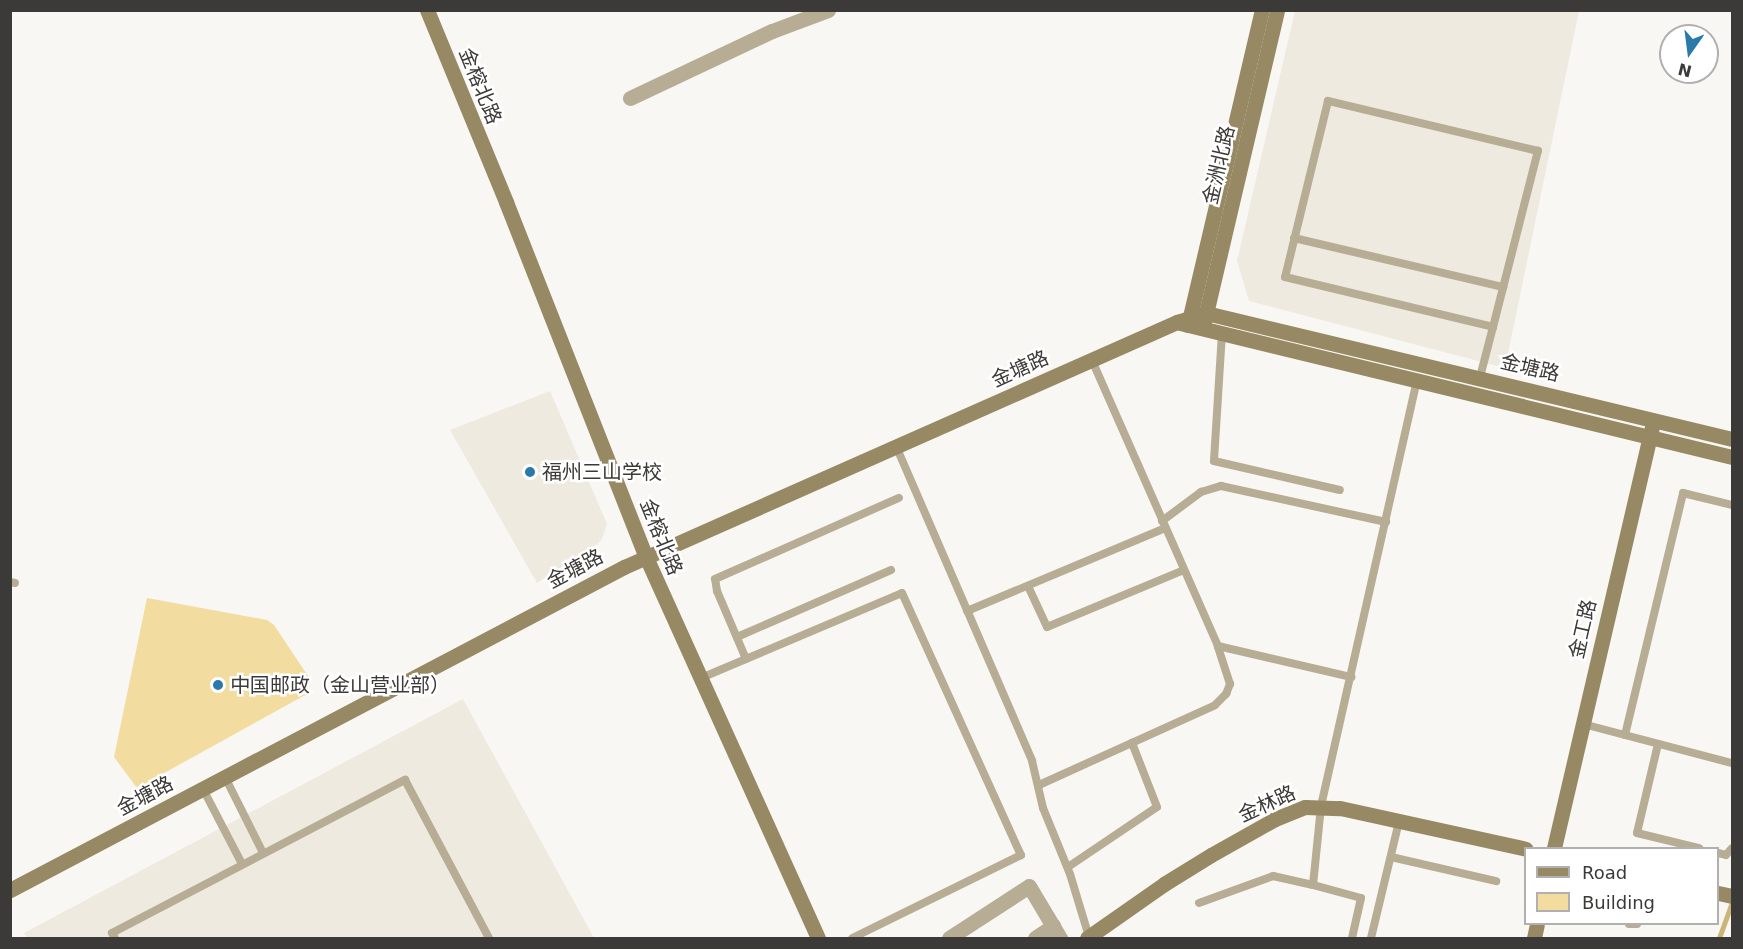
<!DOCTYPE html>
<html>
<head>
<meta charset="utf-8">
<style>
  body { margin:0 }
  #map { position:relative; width:1743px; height:949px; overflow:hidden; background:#f9f7f3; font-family:"DejaVu Sans","Noto Sans SC",sans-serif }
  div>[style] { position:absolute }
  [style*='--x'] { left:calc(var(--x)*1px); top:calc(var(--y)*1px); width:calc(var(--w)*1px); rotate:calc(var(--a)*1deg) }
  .built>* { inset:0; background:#eeeae0 }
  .stream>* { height:4.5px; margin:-2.25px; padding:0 2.25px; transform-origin:2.25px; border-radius:2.25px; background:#cbb579 }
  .building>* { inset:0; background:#f3dc9f }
  .lane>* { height:8px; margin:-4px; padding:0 4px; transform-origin:4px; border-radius:4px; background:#b7ad94 }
  .street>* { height:15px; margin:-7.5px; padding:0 7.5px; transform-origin:7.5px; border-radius:7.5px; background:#b7ad94 }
  .secondary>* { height:15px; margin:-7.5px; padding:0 7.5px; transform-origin:7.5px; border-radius:7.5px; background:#978963 }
  .dots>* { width:16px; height:16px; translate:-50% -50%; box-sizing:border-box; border:3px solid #fff; border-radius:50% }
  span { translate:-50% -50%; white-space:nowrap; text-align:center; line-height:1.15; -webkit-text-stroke:5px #fff; paint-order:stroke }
  .street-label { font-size:20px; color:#3b3a38 }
  .poi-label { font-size:20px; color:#3b3a38 }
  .left { translate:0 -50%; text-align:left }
  .frame { position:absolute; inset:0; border:12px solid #3b3a38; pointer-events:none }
  .legend { position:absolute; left:1524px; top:847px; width:195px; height:78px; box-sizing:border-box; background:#fff; border:2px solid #b1b0af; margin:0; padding:8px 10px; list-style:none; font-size:18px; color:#3b3a38 }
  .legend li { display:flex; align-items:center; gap:12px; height:30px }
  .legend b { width:30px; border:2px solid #b1b0af }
  .north { position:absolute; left:1659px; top:24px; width:60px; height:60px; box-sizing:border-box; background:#fff; border:2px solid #b1b0af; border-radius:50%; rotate:194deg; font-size:16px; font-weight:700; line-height:24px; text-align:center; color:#3b3a38 }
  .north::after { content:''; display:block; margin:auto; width:21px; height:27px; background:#297aab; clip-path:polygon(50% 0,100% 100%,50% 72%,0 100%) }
</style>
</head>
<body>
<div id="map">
  <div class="built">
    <div style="clip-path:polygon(1295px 11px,1579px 11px,1505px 368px,1249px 301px,1237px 261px)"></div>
    <div style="clip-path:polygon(550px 391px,607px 524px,602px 539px,596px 545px,537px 583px,450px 430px)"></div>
    <div style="clip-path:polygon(463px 699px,594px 938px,27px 938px,24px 933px)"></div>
  </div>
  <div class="stream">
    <div style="--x:1719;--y:938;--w:37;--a:-70"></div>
  </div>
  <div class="building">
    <div style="clip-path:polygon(147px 598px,267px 620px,274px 625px,308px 676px,307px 694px,137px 788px,114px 757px)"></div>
  </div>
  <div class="lane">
    <div style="--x:1294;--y:238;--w:215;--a:13.2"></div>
    <div style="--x:1222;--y:333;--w:128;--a:93.6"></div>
    <div style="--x:1214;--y:461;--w:129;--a:13"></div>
    <div style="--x:1479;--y:381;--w:56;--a:-75.5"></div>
    <div style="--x:1493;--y:327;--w:182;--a:-75.7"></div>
    <div style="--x:1538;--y:151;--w:216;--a:-166.6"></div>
    <div style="--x:1328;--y:101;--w:181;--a:103.7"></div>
    <div style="--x:1285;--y:277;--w:214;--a:13.5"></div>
    <div style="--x:896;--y:446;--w:343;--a:66.6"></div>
    <div style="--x:1032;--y:761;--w:48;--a:76.8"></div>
    <div style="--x:1043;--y:808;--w:71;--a:67.8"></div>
    <div style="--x:1070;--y:874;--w:66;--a:73.2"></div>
    <div style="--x:1162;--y:521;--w:49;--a:-36.6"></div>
    <div style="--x:1201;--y:492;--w:21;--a:-17"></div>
    <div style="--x:1221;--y:486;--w:169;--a:12.3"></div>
    <div style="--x:10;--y:582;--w:5;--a:11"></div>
    <div style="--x:1028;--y:586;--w:45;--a:65.1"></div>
    <div style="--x:1047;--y:627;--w:148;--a:-22.6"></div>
    <div style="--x:967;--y:611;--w:215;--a:-22.7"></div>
    <div style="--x:737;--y:637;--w:168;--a:-23.5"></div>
    <div style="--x:1218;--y:646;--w:137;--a:13.1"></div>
    <div style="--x:746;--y:659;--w:74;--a:-113.1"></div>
    <div style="--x:717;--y:591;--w:12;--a:-99"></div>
    <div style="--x:715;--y:579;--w:201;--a:-23.8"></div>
    <div style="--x:701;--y:678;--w:218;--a:-22.9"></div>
    <div style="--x:902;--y:593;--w:288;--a:65.6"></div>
    <div style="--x:1021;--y:855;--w:188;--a:153.8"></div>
    <div style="--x:1583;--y:724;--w:154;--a:14.7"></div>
    <div style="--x:1625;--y:735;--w:249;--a:-76.5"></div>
    <div style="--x:1683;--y:493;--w:50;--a:13.8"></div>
    <div style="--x:1658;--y:744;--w:91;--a:103.3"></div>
    <div style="--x:1637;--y:833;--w:64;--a:13.6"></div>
    <div style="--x:225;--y:777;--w:85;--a:63.4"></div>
    <div style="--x:1039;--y:785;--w:193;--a:-24.4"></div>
    <div style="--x:1215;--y:705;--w:16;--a:-45"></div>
    <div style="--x:1226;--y:694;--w:11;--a:-68"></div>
    <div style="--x:1230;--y:684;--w:40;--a:-108"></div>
    <div style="--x:1218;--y:646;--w:313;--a:-113.8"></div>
    <div style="--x:203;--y:789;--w:85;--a:62.5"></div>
    <div style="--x:1718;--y:853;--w:8;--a:14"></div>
    <div style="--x:1726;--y:855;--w:9;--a:-49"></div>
    <div style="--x:1391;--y:857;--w:108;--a:12.9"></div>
    <div style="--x:1068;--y:867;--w:107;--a:-34"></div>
    <div style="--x:1157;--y:807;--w:69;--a:-111.3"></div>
    <div style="--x:1199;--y:903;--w:79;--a:-20"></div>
    <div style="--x:1273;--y:876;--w:41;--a:12.7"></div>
    <div style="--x:1629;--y:924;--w:8;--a:0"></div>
    <div style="--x:115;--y:938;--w:6;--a:-121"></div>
    <div style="--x:112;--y:933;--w:331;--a:-27.6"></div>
    <div style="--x:405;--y:780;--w:179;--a:62"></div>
    <div style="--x:1352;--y:938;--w:41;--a:-77.3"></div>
    <div style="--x:1361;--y:898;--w:50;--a:-164.8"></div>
    <div style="--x:1313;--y:885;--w:79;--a:-84.2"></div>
    <div style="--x:1321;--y:806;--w:438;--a:-77.3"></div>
    <div style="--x:1371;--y:938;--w:120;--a:-76.5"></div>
  </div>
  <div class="street">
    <div style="--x:630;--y:98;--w:157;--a:-25.3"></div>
    <div style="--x:772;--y:31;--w:60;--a:-20.6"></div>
    <div style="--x:949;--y:938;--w:95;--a:-33"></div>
    <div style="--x:1029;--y:886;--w:61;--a:59.2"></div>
    <div style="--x:1035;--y:938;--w:22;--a:-34"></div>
  </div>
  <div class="secondary">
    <div style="--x:427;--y:10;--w:208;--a:67.6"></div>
    <div style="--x:506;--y:202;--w:382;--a:68.5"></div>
    <div style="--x:646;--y:557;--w:418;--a:65.7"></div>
    <div style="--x:1204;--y:322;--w:320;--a:-76.8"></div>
    <div style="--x:1180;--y:323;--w:568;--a:13.64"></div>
    <div style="--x:1188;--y:325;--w:324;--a:-76.8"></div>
    <div style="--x:1554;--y:848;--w:431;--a:-76.9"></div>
    <div style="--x:10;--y:890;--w:694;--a:-27.75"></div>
    <div style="--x:624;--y:567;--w:605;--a:-23.9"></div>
    <div style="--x:1177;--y:322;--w:30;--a:-17"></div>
    <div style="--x:1206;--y:313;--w:541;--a:13.47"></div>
    <div style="--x:1718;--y:893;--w:14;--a:12"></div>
    <div style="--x:1087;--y:938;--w:94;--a:-35"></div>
    <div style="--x:1164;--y:884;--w:55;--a:-31.7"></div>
    <div style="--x:1211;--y:855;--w:73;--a:-29.4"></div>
    <div style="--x:1275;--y:819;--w:32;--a:-22"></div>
    <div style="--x:1305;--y:807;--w:35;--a:2"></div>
    <div style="--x:1340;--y:808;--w:190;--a:12.4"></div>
    <div style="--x:1534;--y:938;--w:14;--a:-78"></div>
  </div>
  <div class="dots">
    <div style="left:530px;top:472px;background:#297aab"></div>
    <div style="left:218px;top:685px;background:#297aab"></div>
  </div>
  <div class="street-label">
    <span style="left:480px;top:86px;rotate:68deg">金榕北路</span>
    <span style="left:1219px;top:165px;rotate:-77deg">金洲北路</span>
    <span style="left:1530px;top:368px;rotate:13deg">金塘路</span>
    <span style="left:1020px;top:369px;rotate:-24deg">金塘路</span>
    <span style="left:661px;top:537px;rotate:68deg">金榕北路</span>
    <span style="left:575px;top:569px;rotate:-28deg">金塘路</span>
    <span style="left:1583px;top:629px;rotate:-77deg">金工路</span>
    <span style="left:145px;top:796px;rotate:-28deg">金塘路</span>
    <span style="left:1267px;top:804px;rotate:-24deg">金林路</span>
  </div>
  <div class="poi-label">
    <span class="left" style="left:542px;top:472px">福州三山学校</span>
    <span class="left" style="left:230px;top:685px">中国邮政（金山营业部）</span>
  </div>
  <div class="frame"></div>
  <ul class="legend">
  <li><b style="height:8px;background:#978963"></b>Road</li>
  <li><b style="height:16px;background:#f3dc9f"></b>Building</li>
  </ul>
  <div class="north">N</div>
</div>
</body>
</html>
